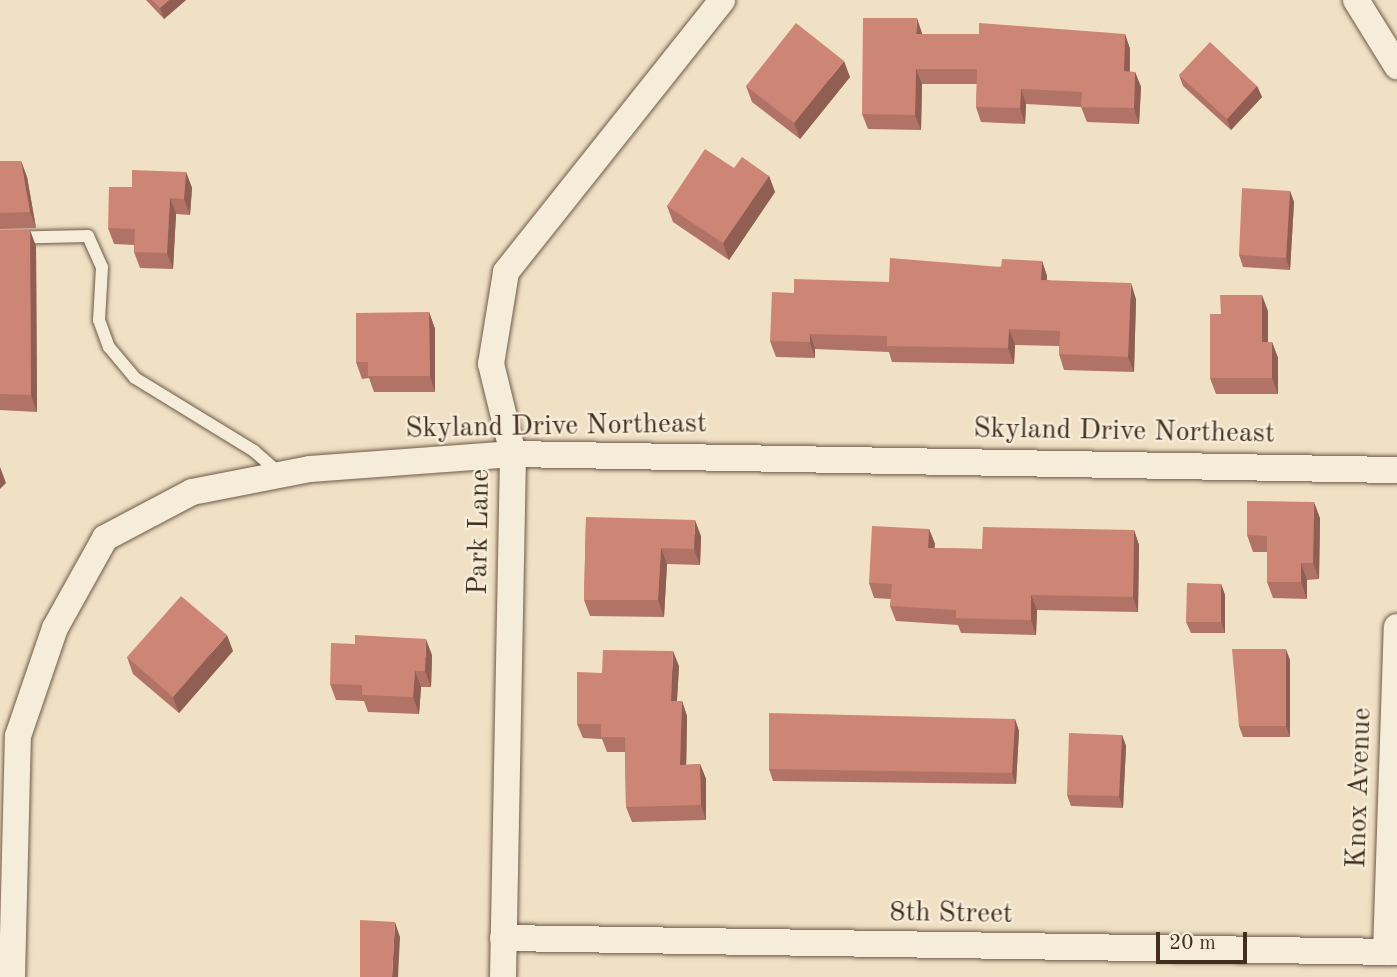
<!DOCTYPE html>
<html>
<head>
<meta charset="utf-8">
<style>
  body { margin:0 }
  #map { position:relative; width:1397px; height:977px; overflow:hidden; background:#f0e1c5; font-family:"Old Standard TT",serif }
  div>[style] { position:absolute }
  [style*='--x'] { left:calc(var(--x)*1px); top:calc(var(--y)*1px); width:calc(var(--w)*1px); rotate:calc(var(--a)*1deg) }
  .roads { filter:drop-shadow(0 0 2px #6e5a48) drop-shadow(0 0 2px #6e5a48) }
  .service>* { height:12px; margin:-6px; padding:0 6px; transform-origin:6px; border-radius:6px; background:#f5ecd9 }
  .minor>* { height:26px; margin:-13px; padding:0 13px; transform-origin:13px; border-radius:13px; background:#f5ecd9 }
  .wall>* { inset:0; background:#b07365 }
  .shaded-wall>* { inset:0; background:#905e53 }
  .building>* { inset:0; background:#cd8676 }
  span { translate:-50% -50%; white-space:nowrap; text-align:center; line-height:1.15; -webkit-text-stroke:5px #f5ecd9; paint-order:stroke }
  .street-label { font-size:28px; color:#422d1e }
  .scale { position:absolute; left:1156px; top:932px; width:91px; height:32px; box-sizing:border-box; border:4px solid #422d1e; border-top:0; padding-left:9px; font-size:21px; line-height:24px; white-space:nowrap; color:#422d1e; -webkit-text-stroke:5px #f5ecd9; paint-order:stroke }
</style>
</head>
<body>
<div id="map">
  <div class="roads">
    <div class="service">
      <div style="--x:0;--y:238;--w:88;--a:-1.3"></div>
      <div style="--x:88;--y:236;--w:34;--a:66"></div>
      <div style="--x:102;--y:267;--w:53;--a:93.2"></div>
      <div style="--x:99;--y:320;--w:29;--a:70"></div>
      <div style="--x:109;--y:347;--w:40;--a:50"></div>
      <div style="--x:135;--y:378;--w:140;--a:31.5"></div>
      <div style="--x:254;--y:451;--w:35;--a:41"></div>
    </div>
    <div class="minor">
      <div style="--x:1356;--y:0;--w:78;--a:58.2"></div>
      <div style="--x:503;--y:938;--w:894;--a:0.9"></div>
      <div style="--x:1386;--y:952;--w:325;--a:-88.1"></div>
      <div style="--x:12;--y:977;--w:241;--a:-88.6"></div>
      <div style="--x:18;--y:736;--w:114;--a:-71.1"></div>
      <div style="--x:55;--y:628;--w:103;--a:-60.9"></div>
      <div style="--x:105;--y:538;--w:98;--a:-27.9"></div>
      <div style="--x:192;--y:492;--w:120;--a:-11"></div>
      <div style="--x:310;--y:469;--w:204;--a:-4.2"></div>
      <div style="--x:513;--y:454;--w:884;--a:1.04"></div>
      <div style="--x:503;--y:977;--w:523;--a:-88.9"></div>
      <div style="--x:513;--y:454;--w:93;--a:-103.7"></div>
      <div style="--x:491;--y:364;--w:93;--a:-80.7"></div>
      <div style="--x:506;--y:272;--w:347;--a:-51.5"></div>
    </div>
  </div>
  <div class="wall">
    <div style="clip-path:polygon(146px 0,186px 0,164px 19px)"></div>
    <div style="clip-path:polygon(922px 34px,1125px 34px,1130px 49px,1130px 72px,1135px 72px,1141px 87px,1139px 124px,1087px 122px,1081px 107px,1026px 104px,1025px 124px,981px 122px,976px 107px,977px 84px,922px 84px,921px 130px,868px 129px,862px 114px)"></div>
    <div style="clip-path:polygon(1179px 75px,1257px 86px,1262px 97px,1231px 130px,1183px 86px)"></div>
    <div style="clip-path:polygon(850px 77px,800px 139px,752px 102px,746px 86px)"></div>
    <div style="clip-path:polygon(0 161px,21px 161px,27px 177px,36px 228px,0 229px)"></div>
    <div style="clip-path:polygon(734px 168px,769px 176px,775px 192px,729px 260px,673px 222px,667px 206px)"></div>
    <div style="clip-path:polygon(186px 172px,192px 188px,190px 215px,176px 214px,173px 269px,140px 268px,134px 252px,134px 245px,114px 244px,108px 228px,132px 187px)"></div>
    <div style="clip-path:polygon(1290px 191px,1294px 202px,1290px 270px,1243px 267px,1239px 255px)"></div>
    <div style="clip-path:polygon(0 230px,36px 246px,37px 412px,0 410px)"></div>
    <div style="clip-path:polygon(1042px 261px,1047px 276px,1047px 280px,1136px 299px,1134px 372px,1064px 370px,1059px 354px,1059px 346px,1015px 345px,1014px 364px,892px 362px,889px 352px,815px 349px,815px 358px,776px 357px,770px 341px,794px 293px,889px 282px)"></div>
    <div style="clip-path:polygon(1268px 311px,1268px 342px,1272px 342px,1278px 358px,1278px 394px,1216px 394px,1210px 378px,1221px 314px)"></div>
    <div style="clip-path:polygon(429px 312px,435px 329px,435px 392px,374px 392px,369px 378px,362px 379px,356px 362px)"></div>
    <div style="clip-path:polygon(586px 517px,701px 536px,700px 565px,667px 564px,664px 617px,590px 616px,584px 600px)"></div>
    <div style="clip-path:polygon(1320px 518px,1319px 579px,1307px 580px,1307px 599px,1273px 598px,1267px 582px,1267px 552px,1253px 552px,1247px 535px)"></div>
    <div style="clip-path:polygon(929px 529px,935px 544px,934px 548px,982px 549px,1134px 530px,1139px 545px,1138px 612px,1037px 610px,1036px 635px,961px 633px,958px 625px,896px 621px,890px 606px,891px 599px,874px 598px,869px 583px)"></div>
    <div style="clip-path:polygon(1221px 584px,1225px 595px,1225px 633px,1191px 633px,1186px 622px)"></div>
    <div style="clip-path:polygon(233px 651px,179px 713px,133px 674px,127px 657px)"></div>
    <div style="clip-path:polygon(432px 655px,431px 687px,421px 687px,419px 714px,368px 712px,364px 701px,336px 700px,330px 684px)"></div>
    <div style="clip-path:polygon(1290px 660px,1290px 737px,1243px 737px,1239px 726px)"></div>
    <div style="clip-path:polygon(679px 666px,677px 701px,682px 701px,687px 716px,686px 765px,700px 764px,706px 779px,706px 820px,632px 822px,626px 807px,625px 752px,607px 752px,602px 739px,583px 738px,577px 724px)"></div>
    <div style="clip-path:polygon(1015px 719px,1019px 731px,1016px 784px,773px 781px,769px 769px)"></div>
    <div style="clip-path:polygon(1122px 735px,1126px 746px,1123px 808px,1071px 806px,1067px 795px)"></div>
  </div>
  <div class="shaded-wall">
    <div style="clip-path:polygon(169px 0,186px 0,164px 19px,160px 8px)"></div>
    <div style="clip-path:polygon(917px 18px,922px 33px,922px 49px,916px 34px)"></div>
    <div style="clip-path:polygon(1125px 34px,1130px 49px,1129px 87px,1124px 71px)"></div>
    <div style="clip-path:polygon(844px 61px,850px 77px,800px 139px,794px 123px)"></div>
    <div style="clip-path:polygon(916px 69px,922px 84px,921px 130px,915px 115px)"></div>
    <div style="clip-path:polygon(1135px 72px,1141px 87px,1139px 124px,1134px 108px)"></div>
    <div style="clip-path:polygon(1257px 86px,1262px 97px,1231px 130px,1227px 119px)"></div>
    <div style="clip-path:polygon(1021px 89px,1026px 104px,1025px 124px,1020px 108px)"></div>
    <div style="clip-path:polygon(21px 161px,27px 177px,36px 228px,30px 212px)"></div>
    <div style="clip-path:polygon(186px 172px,192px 188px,190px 215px,184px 199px)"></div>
    <div style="clip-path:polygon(769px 176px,775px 192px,729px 260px,723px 243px)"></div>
    <div style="clip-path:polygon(1290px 191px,1294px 202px,1290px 270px,1286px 258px)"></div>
    <div style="clip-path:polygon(170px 198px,176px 214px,173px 269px,167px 253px)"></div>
    <div style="clip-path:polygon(30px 230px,36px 246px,37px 412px,31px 395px)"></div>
    <div style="clip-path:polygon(1042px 261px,1047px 276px,1047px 295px,1041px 280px)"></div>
    <div style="clip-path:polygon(1131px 283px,1136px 299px,1134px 372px,1128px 357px)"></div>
    <div style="clip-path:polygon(1262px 295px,1268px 311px,1268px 358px,1262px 342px)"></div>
    <div style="clip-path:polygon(429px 312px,435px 329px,435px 392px,430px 376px)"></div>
    <div style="clip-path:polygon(1009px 329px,1015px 345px,1014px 364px,1008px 348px)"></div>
    <div style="clip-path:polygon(810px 334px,815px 349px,815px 358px,810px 342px)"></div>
    <div style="clip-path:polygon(1272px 342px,1278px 358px,1278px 394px,1272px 378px)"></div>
    <div style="clip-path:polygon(0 467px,6px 483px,0 489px)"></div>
    <div style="clip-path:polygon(1314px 502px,1320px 518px,1319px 579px,1313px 563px)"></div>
    <div style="clip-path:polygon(695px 520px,701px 536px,700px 565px,694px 549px)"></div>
    <div style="clip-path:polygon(929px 529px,935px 544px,933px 563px,928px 548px)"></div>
    <div style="clip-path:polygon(1134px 530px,1139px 545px,1138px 612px,1133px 597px)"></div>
    <div style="clip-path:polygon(661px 548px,667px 564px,664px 617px,658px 600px)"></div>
    <div style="clip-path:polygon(1301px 563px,1307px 580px,1307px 599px,1301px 582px)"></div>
    <div style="clip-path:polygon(1221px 584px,1225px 595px,1225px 633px,1221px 622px)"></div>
    <div style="clip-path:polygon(1031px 595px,1037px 610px,1036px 635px,1031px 620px)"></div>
    <div style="clip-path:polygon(227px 635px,233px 651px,179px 713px,173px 697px)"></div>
    <div style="clip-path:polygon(426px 639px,432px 655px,431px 687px,425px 671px)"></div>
    <div style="clip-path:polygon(1286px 649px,1290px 660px,1290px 737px,1286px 726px)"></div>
    <div style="clip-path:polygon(673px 651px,679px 666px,676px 716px,671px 701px)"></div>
    <div style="clip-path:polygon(415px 671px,421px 687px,419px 714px,413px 697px)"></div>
    <div style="clip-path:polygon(682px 701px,687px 716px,686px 780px,680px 765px)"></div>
    <div style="clip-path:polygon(1015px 719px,1019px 731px,1016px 784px,1012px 773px)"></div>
    <div style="clip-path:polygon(1122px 735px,1126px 746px,1123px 808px,1119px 796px)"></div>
    <div style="clip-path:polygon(700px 764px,706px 779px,706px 820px,701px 805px)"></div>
    <div style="clip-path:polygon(395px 922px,400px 937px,398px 977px,392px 977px)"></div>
  </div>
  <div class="building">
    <div style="clip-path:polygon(152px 0,169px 0,160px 8px)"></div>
    <div style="clip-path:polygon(863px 18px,917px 18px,916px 34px,979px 34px,979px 23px,1125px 34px,1124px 71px,1135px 72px,1134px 108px,1081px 107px,1082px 92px,1021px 89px,1020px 108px,976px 107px,977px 69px,916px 69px,915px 115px,862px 114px)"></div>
    <div style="clip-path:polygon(796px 23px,844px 61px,794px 123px,746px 86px)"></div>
    <div style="clip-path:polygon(1210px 42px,1257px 86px,1227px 119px,1179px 75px)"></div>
    <div style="clip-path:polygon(705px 149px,734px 168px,742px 157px,769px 176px,723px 243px,667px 206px)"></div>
    <div style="clip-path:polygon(0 161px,21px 161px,30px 212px,0 213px)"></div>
    <div style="clip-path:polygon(132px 170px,186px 172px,184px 199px,170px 198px,167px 253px,134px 252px,135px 229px,108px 228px,109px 187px,132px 187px)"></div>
    <div style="clip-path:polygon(1242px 188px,1290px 191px,1286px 258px,1239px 255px)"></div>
    <div style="clip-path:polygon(0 230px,30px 230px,31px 395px,0 394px)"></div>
    <div style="clip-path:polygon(890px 258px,1001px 267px,1002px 259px,1042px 261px,1041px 280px,1131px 283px,1128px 357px,1059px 354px,1060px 331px,1009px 329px,1008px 348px,887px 346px,887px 336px,810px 334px,810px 342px,770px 341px,772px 292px,794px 293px,794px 279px,889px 282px)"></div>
    <div style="clip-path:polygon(1220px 295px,1262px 295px,1262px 342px,1272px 342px,1272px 378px,1210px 378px,1210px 314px,1221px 314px)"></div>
    <div style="clip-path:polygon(429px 312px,430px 376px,368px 376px,368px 362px,356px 362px,356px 313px)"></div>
    <div style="clip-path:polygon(1247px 501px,1314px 502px,1313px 563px,1301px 563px,1301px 582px,1267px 582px,1267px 536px,1247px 535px)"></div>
    <div style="clip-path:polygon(586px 517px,695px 520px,694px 549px,661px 548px,658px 600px,584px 600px)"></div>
    <div style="clip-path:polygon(872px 526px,929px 529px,928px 548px,982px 549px,983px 527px,1134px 530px,1133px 597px,1031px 595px,1031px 620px,956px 618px,956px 610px,890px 606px,892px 584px,869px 583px)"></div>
    <div style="clip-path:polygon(1187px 583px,1221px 584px,1221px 622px,1186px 622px)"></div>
    <div style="clip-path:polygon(181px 596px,227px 635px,173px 697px,127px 657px)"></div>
    <div style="clip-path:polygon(355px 635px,426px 639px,425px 671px,415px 671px,413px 697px,362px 695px,362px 685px,330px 684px,331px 643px,355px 644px)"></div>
    <div style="clip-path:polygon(1232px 649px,1286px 649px,1286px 726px,1239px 726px)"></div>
    <div style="clip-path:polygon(603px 650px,673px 651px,671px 701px,682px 701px,680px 765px,700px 764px,701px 805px,626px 807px,625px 737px,601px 737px,601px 724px,577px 724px,577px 672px,602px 673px)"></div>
    <div style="clip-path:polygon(769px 713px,1015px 719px,1012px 773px,769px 769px)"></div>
    <div style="clip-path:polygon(1069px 733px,1122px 735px,1119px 796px,1067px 795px)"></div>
    <div style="clip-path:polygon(360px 920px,395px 922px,392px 977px,360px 977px)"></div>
  </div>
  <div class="street-label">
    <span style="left:556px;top:427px;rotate:-1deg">Skyland Drive Northeast</span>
    <span style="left:1124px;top:432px;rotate:1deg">Skyland Drive Northeast</span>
    <span style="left:480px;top:532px;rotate:-89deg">Park Lane</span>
    <span style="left:1360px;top:788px;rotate:-88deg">Knox Avenue</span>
    <span style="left:951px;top:914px;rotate:1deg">8th Street</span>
  </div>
  <div class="scale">20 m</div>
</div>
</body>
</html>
